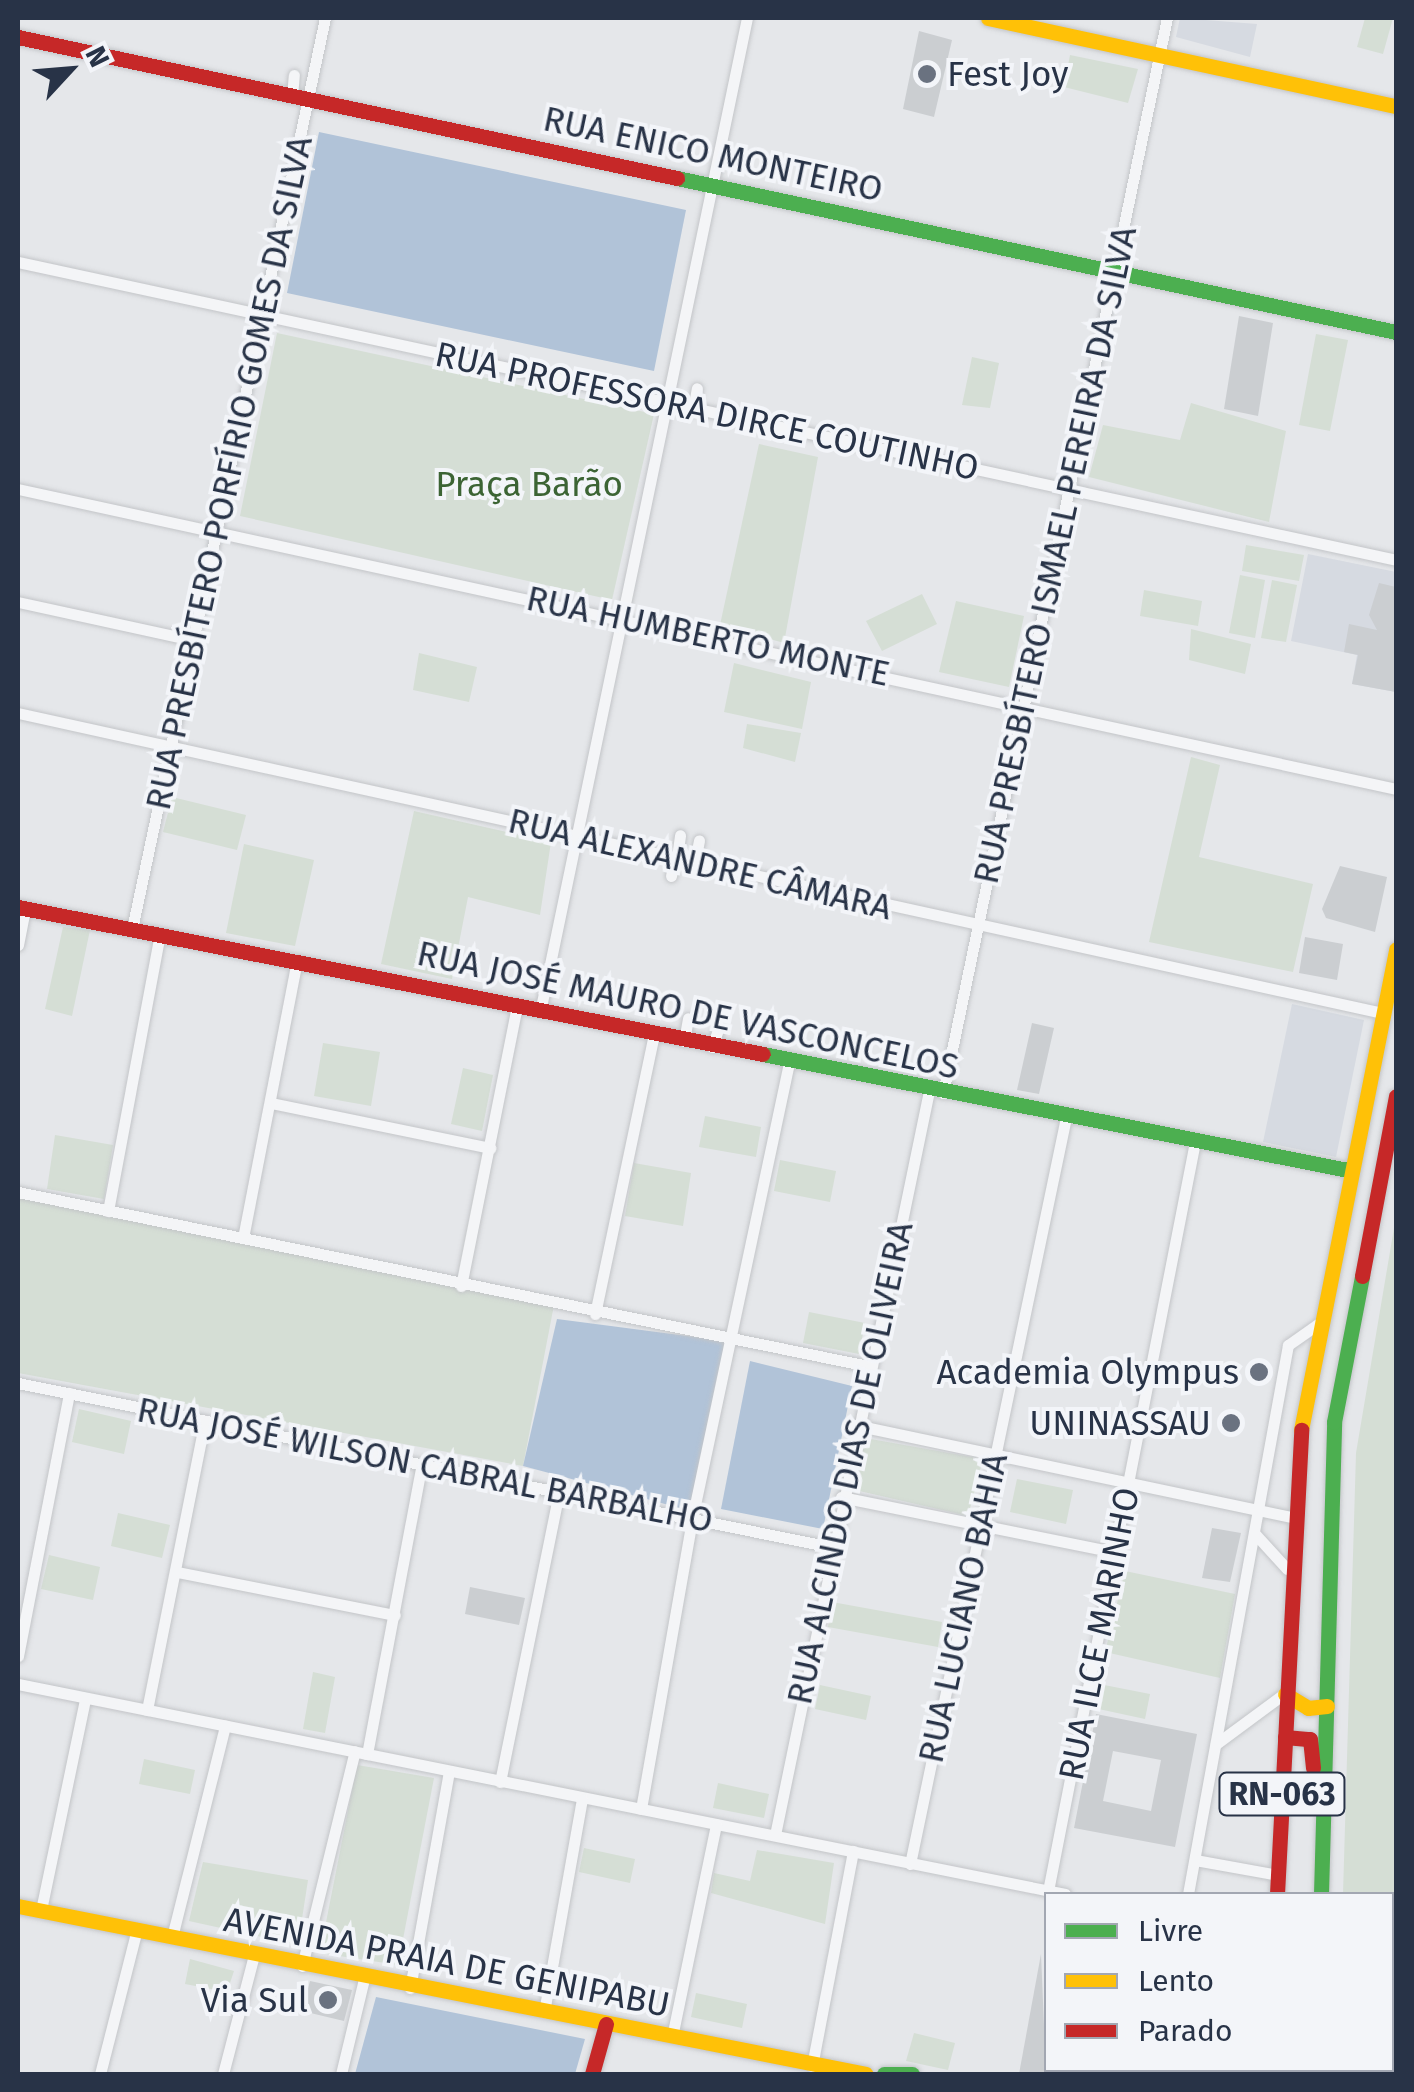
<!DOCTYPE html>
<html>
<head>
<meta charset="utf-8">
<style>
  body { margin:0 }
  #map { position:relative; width:1414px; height:2092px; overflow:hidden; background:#e5e7ea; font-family:"Fira Sans",sans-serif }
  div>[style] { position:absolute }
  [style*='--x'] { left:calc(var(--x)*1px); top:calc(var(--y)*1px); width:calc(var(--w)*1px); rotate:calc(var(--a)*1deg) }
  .built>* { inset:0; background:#d6dae1 }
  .green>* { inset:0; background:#d5ded5 }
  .water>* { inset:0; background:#b1c3d8 }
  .building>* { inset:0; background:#cbced1 }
  .roads { filter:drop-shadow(0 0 2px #c3c5c8) drop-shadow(0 0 2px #c3c5c8) }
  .street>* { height:11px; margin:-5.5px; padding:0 5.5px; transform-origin:5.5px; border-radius:5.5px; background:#f4f5f7 }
  .fast>* { height:15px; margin:-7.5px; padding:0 7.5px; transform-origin:7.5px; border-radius:7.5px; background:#4caf50 }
  .slow>* { height:15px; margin:-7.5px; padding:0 7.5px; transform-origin:7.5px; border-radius:7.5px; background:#ffc107 }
  .jam>* { height:15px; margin:-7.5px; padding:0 7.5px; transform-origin:7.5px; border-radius:7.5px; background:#c62828 }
  .dots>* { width:28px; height:28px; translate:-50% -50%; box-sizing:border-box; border:5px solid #f3f5f9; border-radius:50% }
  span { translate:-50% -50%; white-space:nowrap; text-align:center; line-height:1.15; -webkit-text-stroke:8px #f3f5f9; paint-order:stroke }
  .shield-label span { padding:2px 8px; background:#f3f5f9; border:2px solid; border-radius:8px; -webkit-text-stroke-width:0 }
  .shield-label { font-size:32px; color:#283347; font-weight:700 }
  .poi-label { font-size:35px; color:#283347 }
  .left { translate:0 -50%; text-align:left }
  .right { translate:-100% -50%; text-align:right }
  .street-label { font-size:35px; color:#283347 }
  .park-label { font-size:35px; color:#3c6434 }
  .frame { position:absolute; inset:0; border:20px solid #283347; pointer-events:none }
  .legend { position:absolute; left:1044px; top:1892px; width:350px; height:180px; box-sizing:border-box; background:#f3f5f9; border:2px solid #a2a7b2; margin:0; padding:12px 18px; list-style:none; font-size:30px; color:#283347 }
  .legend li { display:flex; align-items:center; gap:20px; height:50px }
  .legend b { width:50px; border:2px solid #a2a7b2 }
  .north { position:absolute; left:20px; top:20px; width:100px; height:100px; -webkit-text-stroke:8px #f3f5f9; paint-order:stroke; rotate:64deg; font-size:28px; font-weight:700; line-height:40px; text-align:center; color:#283347 }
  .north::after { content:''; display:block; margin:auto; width:35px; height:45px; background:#283347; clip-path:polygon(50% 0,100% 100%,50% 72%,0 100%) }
</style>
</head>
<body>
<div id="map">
  <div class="built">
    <div style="clip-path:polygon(1180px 18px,1257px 24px,1250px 57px,1176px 37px)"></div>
    <div style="clip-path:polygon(1308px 554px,1396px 572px,1396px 692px,1352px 684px,1357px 655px,1291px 641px)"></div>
    <div style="clip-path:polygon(1292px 1004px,1364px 1020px,1336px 1157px,1263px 1142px)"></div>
  </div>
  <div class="green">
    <div style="clip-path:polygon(1365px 18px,1393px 18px,1383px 54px,1357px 47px)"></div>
    <div style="clip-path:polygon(1070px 55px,1138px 69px,1128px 103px,1064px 87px)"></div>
    <div style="clip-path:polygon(277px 333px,654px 414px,612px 600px,240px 516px)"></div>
    <div style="clip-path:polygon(1316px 334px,1348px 340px,1330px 431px,1299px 425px)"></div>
    <div style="clip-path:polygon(972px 357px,999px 363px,990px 408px,962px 405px)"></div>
    <div style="clip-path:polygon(1191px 403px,1286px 431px,1269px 522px,1089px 477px,1103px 425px,1180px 440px)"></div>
    <div style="clip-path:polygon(759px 444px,818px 457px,784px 643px,720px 625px)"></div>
    <div style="clip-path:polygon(1246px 545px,1304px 555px,1299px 581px,1242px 571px)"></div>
    <div style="clip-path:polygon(1240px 575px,1265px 580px,1255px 638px,1229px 633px)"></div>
    <div style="clip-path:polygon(1272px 580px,1297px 585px,1286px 642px,1261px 638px)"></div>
    <div style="clip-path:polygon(1144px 590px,1202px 601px,1198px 626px,1140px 616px)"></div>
    <div style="clip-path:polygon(922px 594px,937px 624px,882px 651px,866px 621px)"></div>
    <div style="clip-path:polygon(956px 601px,1024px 616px,1009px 687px,939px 672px)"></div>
    <div style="clip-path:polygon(1191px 629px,1251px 644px,1245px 674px,1189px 660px)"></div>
    <div style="clip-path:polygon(419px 653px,477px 667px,469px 702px,413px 690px)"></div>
    <div style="clip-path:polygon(734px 663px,811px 682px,802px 729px,724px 712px)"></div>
    <div style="clip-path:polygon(747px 724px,801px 733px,795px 762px,743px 748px)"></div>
    <div style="clip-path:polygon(1191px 757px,1220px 765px,1199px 857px,1313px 884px,1293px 972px,1149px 942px)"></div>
    <div style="clip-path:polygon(172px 797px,246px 815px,237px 850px,163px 832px)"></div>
    <div style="clip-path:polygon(414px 811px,551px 842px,540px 915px,468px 897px,452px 979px,381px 964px)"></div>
    <div style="clip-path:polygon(244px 844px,314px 860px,295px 946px,226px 933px)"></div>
    <div style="clip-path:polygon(63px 927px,90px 930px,72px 1016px,45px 1009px)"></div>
    <div style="clip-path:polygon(323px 1043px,380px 1052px,371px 1106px,314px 1096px)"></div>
    <div style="clip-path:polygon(463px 1068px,493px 1075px,482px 1131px,451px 1124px)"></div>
    <div style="clip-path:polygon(705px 1116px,761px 1127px,756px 1157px,699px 1147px)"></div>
    <div style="clip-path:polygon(55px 1135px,113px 1145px,104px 1199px,47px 1189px)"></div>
    <div style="clip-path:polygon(780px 1160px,836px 1171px,830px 1202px,774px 1191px)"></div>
    <div style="clip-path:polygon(634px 1163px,691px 1173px,683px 1226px,625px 1216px)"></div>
    <div style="clip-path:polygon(18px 1198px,554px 1305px,523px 1466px,18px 1373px)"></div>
    <div style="clip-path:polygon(1396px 1216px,1396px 2074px,1337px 2074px,1392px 2070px,1392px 1894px,1343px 1894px,1356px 1453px)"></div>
    <div style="clip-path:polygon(809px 1312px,865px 1323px,859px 1354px,803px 1343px)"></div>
    <div style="clip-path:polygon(79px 1409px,131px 1421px,124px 1454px,72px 1442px)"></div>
    <div style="clip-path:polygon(865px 1438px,983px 1459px,968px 1516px,855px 1490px)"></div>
    <div style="clip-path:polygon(1017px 1479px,1073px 1490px,1066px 1524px,1010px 1512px)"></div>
    <div style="clip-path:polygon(118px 1513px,170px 1525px,162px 1558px,111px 1546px)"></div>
    <div style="clip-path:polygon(49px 1555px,100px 1567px,93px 1600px,41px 1589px)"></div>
    <div style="clip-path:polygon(1125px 1571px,1235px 1594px,1220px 1678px,1105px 1652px)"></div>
    <div style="clip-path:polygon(832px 1602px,942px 1622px,938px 1647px,828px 1627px)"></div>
    <div style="clip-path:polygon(313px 1672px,335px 1677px,325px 1733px,303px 1729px)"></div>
    <div style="clip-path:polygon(1099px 1684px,1150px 1694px,1145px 1719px,1094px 1708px)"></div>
    <div style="clip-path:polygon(820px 1685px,871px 1696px,866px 1720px,815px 1709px)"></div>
    <div style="clip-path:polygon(144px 1759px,195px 1770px,190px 1794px,139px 1784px)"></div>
    <div style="clip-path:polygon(357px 1765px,434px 1778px,398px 1965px,320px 1953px)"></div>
    <div style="clip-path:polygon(718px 1783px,769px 1794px,764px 1818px,713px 1808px)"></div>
    <div style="clip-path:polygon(584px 1848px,635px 1859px,630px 1883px,579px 1872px)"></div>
    <div style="clip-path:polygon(757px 1850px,834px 1863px,825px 1924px,711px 1893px,714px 1873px,750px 1881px)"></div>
    <div style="clip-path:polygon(203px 1862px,308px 1880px,298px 1945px,189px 1921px)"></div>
    <div style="clip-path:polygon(190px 1959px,234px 1971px,227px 1992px,185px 1984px)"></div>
    <div style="clip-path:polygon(696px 1993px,747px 2004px,742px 2028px,691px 2017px)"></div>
    <div style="clip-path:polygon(914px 2033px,955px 2043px,948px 2070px,906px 2061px)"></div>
  </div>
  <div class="water">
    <div style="clip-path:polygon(319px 132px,686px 210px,654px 371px,287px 293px)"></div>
    <div style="clip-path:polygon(557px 1319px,726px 1341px,691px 1511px,523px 1466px)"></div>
    <div style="clip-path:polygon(750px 1361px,852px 1386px,823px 1529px,721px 1509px)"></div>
    <div style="clip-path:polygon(376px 1997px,585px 2039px,575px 2074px,355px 2074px)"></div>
  </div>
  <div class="building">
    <div style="clip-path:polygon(919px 31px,952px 40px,934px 117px,903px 109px)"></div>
    <div style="clip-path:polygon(1239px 316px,1273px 323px,1258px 416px,1224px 409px)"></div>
    <div style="clip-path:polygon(1379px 583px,1396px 587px,1396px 692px,1352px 684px,1358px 655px,1344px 652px,1349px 624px,1377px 630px,1369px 615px)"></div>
    <div style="clip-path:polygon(1340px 866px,1387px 877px,1375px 932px,1326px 918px,1322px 909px)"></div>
    <div style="clip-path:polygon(1305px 937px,1343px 944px,1337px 980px,1299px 973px)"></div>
    <div style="clip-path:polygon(1032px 1023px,1054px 1028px,1039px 1094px,1017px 1090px)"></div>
    <div style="clip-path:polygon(1212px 1528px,1241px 1533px,1230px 1582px,1202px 1578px)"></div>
    <div style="clip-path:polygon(470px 1587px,525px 1598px,519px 1625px,465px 1614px)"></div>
    <div style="clip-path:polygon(evenodd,1096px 1714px,1197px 1734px,1175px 1847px,1074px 1828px,1096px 1714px,1113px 1751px,1161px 1760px,1151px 1811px,1103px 1801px,1113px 1751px)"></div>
    <div style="clip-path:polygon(1041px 1954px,1046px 2074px,1019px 2074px)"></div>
    <div style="clip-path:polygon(310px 1981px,352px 1990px,344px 2021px,302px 2011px)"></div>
  </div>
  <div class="roads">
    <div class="street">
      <div style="--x:292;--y:96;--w:21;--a:-85"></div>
      <div style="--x:18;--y:262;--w:1410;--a:12.2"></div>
      <div style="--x:693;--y:410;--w:22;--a:-80"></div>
      <div style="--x:18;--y:489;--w:1410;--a:12.28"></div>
      <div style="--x:18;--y:602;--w:179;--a:12.3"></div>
      <div style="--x:18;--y:713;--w:1398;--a:12.4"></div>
      <div style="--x:677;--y:857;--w:22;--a:-82"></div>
      <div style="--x:695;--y:861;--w:21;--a:-79"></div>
      <div style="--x:671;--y:876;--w:19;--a:-78"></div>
      <div style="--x:132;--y:929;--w:931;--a:-78.04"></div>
      <div style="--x:18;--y:945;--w:37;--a:-79"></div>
      <div style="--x:540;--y:1012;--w:1015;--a:-78.24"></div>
      <div style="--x:684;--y:1041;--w:23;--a:-80"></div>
      <div style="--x:712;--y:1047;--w:21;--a:-71"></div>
      <div style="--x:943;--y:1093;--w:1098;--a:-78.23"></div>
      <div style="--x:271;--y:1103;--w:224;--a:11.6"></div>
      <div style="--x:18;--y:1192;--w:868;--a:11.57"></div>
      <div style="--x:108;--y:1211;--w:282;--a:-79.4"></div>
      <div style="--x:243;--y:1238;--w:282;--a:-79"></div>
      <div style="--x:461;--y:1286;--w:285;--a:-78.7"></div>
      <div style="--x:595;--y:1314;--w:285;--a:-78.1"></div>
      <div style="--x:18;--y:1383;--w:829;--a:11.4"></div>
      <div style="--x:855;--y:1425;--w:445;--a:11.9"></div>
      <div style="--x:841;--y:1497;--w:278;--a:11.4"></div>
      <div style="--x:1256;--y:1535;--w:46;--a:47.6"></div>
      <div style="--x:177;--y:1572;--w:222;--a:11.2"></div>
      <div style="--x:18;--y:1656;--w:268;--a:-79"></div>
      <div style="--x:18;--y:1684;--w:1068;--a:11.34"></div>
      <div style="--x:147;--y:1710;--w:295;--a:-78.7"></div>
      <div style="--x:1216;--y:1744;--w:86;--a:-36.5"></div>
      <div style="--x:367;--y:1754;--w:295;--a:-79.3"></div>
      <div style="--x:500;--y:1782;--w:296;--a:-78.5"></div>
      <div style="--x:641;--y:1809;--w:294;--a:-80"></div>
      <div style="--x:692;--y:1519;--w:466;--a:-78"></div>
      <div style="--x:775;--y:1835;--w:760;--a:-78.31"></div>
      <div style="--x:1195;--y:1860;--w:84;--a:10.2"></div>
      <div style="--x:910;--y:1864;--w:763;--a:-78.2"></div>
      <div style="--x:1048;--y:1891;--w:763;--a:-78.9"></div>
      <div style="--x:1188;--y:1894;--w:558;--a:-79.68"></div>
      <div style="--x:1288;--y:1345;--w:37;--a:-35"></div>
      <div style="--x:41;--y:1910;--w:216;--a:-78.2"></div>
      <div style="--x:172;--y:1937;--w:218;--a:-75.9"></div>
      <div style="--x:302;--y:1966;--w:221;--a:-76.2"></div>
      <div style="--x:410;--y:1988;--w:219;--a:-79.8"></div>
      <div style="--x:544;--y:2012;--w:216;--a:-79.9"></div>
      <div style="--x:672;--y:2037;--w:217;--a:-78.3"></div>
      <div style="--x:812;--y:2066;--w:219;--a:-79.2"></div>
      <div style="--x:100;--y:2074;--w:150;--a:-75.7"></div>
      <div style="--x:223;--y:2074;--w:123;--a:-75.4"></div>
      <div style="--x:341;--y:2074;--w:98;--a:-76.4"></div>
      <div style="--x:1243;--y:2074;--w:4;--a:-90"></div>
    </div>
    <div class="fast">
      <div style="--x:677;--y:178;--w:735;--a:12.09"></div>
      <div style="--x:763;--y:1054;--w:596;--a:11.22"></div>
      <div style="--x:1321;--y:1894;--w:472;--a:-88.4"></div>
      <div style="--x:1334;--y:1422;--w:149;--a:-79.1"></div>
      <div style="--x:1269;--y:2070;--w:4;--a:90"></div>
      <div style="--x:884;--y:2074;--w:28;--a:0"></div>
    </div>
    <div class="slow">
      <div style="--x:988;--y:18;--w:417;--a:12.2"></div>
      <div style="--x:1301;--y:1430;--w:490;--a:-78.8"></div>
      <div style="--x:1285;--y:1694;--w:27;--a:31"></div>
      <div style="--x:1308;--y:1708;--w:19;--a:-6"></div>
      <div style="--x:18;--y:1906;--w:864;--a:11.21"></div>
    </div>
    <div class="jam">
      <div style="--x:18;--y:37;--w:674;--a:12.08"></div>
      <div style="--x:18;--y:907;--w:759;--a:11.16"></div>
      <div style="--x:1362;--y:1276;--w:183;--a:-79.3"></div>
      <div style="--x:1285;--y:1737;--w:25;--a:5"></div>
      <div style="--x:1310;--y:1739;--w:29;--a:84"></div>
      <div style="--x:1277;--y:1894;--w:465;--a:-87"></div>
      <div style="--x:1315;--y:2070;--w:4;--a:90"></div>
      <div style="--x:592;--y:2074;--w:52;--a:-74.4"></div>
    </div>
  </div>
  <div class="dots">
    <div style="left:927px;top:74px;background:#6a7280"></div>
    <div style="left:1259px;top:1372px;background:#6a7280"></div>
    <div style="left:1231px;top:1423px;background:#6a7280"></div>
    <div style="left:328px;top:2000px;background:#6a7280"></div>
  </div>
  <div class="shield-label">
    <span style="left:1282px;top:1794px">RN-063</span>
  </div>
  <div class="poi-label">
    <span class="left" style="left:947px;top:74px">Fest Joy</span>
    <span class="right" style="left:1239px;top:1372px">Academia Olympus</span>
    <span class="right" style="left:1211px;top:1423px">UNINASSAU</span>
    <span class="right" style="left:308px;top:2000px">Via Sul</span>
  </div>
  <div class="street-label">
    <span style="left:713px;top:154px;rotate:12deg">RUA ENICO MONTEIRO</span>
    <span style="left:707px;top:411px;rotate:12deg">RUA PROFESSORA DIRCE COUTINHO</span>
    <span style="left:229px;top:473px;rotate:-78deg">RUA PRESBÍTERO PORFÍRIO GOMES DA SILVA</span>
    <span style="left:1055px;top:555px;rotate:-78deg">RUA PRESBÍTERO ISMAEL PEREIRA DA SILVA</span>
    <span style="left:708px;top:636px;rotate:12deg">RUA HUMBERTO MONTE</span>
    <span style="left:700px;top:864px;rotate:13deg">RUA ALEXANDRE CÂMARA</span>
    <span style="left:688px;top:1010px;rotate:12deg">RUA JOSÉ MAURO DE VASCONCELOS</span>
    <span style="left:850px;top:1463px;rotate:-78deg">RUA ALCINDO DIAS DE OLIVEIRA</span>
    <span style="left:425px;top:1465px;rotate:11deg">RUA JOSÉ WILSON CABRAL BARBALHO</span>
    <span style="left:963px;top:1608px;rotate:-78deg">RUA LUCIANO BAHIA</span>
    <span style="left:1099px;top:1634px;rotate:-79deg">RUA ILCE MARINHO</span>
    <span style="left:447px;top:1962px;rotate:11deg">AVENIDA PRAIA DE GENIPABU</span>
  </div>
  <div class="park-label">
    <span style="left:529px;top:484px">Praça Barão</span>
  </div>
  <div class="frame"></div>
  <ul class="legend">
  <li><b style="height:12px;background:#4caf50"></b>Livre</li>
  <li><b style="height:12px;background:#ffc107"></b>Lento</li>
  <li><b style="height:12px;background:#c62828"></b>Parado</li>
  </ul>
  <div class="north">N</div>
</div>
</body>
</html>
